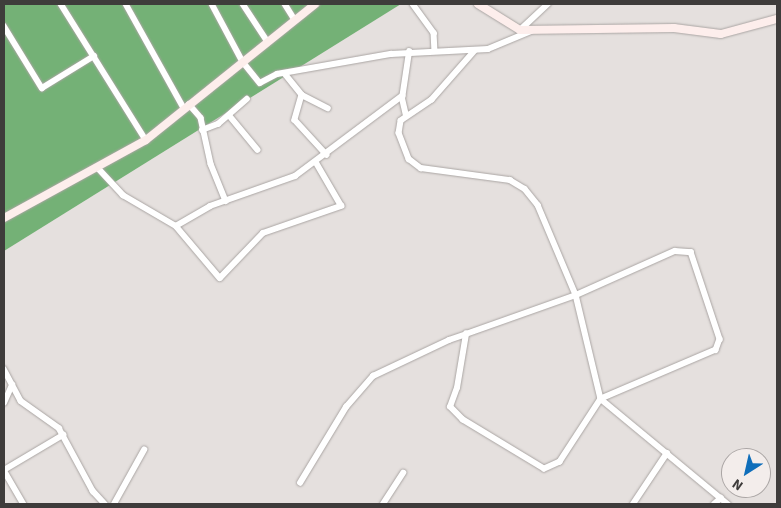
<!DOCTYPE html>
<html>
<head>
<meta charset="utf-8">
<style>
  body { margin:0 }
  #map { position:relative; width:781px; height:508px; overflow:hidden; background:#e5e0de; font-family:"Source Sans 3",sans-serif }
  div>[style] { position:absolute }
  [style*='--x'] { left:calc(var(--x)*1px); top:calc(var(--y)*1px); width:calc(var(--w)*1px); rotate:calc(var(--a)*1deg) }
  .forest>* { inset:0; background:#74b176 }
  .roads { filter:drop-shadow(0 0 1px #aaa5a3) drop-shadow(0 0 1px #aaa5a3) }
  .street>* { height:5.5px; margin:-2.75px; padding:0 2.75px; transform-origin:2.75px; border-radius:2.75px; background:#fff }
  .secondary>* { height:8px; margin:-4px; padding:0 4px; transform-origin:4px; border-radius:4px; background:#fdeeec }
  span { translate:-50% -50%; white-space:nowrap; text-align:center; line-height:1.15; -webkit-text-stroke:4.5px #f3edeb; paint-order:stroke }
  .frame { position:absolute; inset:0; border:5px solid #3e3c3b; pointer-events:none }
  .north { position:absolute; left:721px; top:448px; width:50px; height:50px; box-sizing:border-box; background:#f3edeb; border:1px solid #aba6a5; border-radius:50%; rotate:215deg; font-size:14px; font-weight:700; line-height:20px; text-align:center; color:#3e3c3b }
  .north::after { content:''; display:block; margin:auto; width:18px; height:22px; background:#0f6eba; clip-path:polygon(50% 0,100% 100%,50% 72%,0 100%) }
</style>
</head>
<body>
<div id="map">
  <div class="forest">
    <div style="clip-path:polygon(4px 4px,401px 4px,4px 251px)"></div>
  </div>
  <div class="roads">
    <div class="street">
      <div style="--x:61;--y:4;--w:160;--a:58"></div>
      <div style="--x:126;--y:4;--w:119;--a:60.9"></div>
      <div style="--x:212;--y:4;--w:66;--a:61.9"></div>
      <div style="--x:243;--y:62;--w:27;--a:51"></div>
      <div style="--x:260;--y:83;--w:19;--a:-28"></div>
      <div style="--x:277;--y:74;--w:116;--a:-10"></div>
      <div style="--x:391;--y:54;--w:97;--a:-3"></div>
      <div style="--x:488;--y:49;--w:47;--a:-22.7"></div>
      <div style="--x:243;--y:4;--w:45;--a:56.7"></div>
      <div style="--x:285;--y:4;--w:19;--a:58"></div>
      <div style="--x:413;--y:4;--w:36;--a:54"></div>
      <div style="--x:434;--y:33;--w:18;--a:87"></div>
      <div style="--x:4;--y:26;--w:73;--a:58.5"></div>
      <div style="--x:42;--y:88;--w:61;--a:-31.6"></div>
      <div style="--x:520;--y:30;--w:38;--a:-43"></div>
      <div style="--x:475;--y:51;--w:65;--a:131.3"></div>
      <div style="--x:432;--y:100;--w:37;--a:146"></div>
      <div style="--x:401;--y:121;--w:12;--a:99"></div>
      <div style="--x:399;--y:133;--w:28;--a:69"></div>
      <div style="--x:409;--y:159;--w:15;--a:37"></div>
      <div style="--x:421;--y:168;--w:90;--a:7.7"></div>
      <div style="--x:510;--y:180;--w:17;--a:31"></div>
      <div style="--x:525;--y:189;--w:21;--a:51"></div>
      <div style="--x:538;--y:205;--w:98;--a:67.1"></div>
      <div style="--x:576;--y:295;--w:107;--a:76.5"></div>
      <div style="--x:601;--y:399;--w:165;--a:39.6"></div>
      <div style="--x:286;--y:75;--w:26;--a:51"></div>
      <div style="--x:302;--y:95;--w:26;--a:106"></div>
      <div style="--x:295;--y:120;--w:47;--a:47.6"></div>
      <div style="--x:302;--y:95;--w:29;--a:27"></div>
      <div style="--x:189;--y:104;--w:18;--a:49"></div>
      <div style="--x:201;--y:118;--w:47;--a:77.7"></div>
      <div style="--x:211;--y:164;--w:40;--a:68"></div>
      <div style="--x:229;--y:115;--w:45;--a:50.4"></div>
      <div style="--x:406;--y:116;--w:17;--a:-103"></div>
      <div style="--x:402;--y:99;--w:48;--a:-81.5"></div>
      <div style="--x:202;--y:130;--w:17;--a:-21"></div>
      <div style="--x:218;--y:124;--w:38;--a:-41"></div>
      <div style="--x:98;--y:168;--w:37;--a:47"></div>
      <div style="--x:123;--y:195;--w:61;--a:30.3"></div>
      <div style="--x:176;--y:226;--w:68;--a:49.8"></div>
      <div style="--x:220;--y:278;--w:62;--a:-46.3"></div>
      <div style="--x:263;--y:233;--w:83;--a:-19.1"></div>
      <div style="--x:341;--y:206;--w:50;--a:-120.2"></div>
      <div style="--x:176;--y:226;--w:39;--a:-30"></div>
      <div style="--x:210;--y:206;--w:90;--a:-19.4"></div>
      <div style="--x:295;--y:176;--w:134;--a:-36.8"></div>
      <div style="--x:4;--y:369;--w:36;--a:62"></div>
      <div style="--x:21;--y:401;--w:47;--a:35.4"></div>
      <div style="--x:59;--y:428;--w:72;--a:61.6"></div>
      <div style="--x:93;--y:491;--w:18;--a:47"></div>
      <div style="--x:4;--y:403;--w:20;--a:-66"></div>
      <div style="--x:4;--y:470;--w:69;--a:-30.7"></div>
      <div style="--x:4;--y:470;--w:39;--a:60"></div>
      <div style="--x:300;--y:483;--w:89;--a:-58.8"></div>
      <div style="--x:346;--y:407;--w:41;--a:-48.9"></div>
      <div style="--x:373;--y:376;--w:84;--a:-25.3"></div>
      <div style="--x:449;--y:340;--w:18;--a:-19"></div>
      <div style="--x:466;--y:334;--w:117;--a:-19.5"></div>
      <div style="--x:576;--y:295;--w:108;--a:-24"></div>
      <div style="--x:675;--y:251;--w:16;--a:4"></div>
      <div style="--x:691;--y:252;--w:92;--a:71.6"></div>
      <div style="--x:720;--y:339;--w:12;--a:110"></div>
      <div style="--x:716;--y:350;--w:125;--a:156.9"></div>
      <div style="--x:601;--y:399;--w:75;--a:123.1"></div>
      <div style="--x:560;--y:462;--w:17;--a:156"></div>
      <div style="--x:544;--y:469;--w:95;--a:-148.8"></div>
      <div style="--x:463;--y:420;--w:18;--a:-135"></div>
      <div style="--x:450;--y:407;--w:20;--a:-70"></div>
      <div style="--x:457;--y:388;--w:55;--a:-80.5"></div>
      <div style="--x:114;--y:504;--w:62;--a:-60.9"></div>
      <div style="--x:383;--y:504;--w:37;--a:-57"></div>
      <div style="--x:633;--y:504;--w:61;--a:-56.3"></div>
      <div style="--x:714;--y:504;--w:9;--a:-41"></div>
    </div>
    <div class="secondary">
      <div style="--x:478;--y:4;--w:49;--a:31.8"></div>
      <div style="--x:520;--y:30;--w:154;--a:-0.7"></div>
      <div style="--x:674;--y:28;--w:47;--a:7.3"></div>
      <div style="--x:721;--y:34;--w:58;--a:-15"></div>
      <div style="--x:4;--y:218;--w:162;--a:-28.8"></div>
      <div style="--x:146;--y:140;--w:217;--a:-38.8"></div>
    </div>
  </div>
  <div class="frame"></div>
  <div class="north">N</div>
</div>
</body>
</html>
